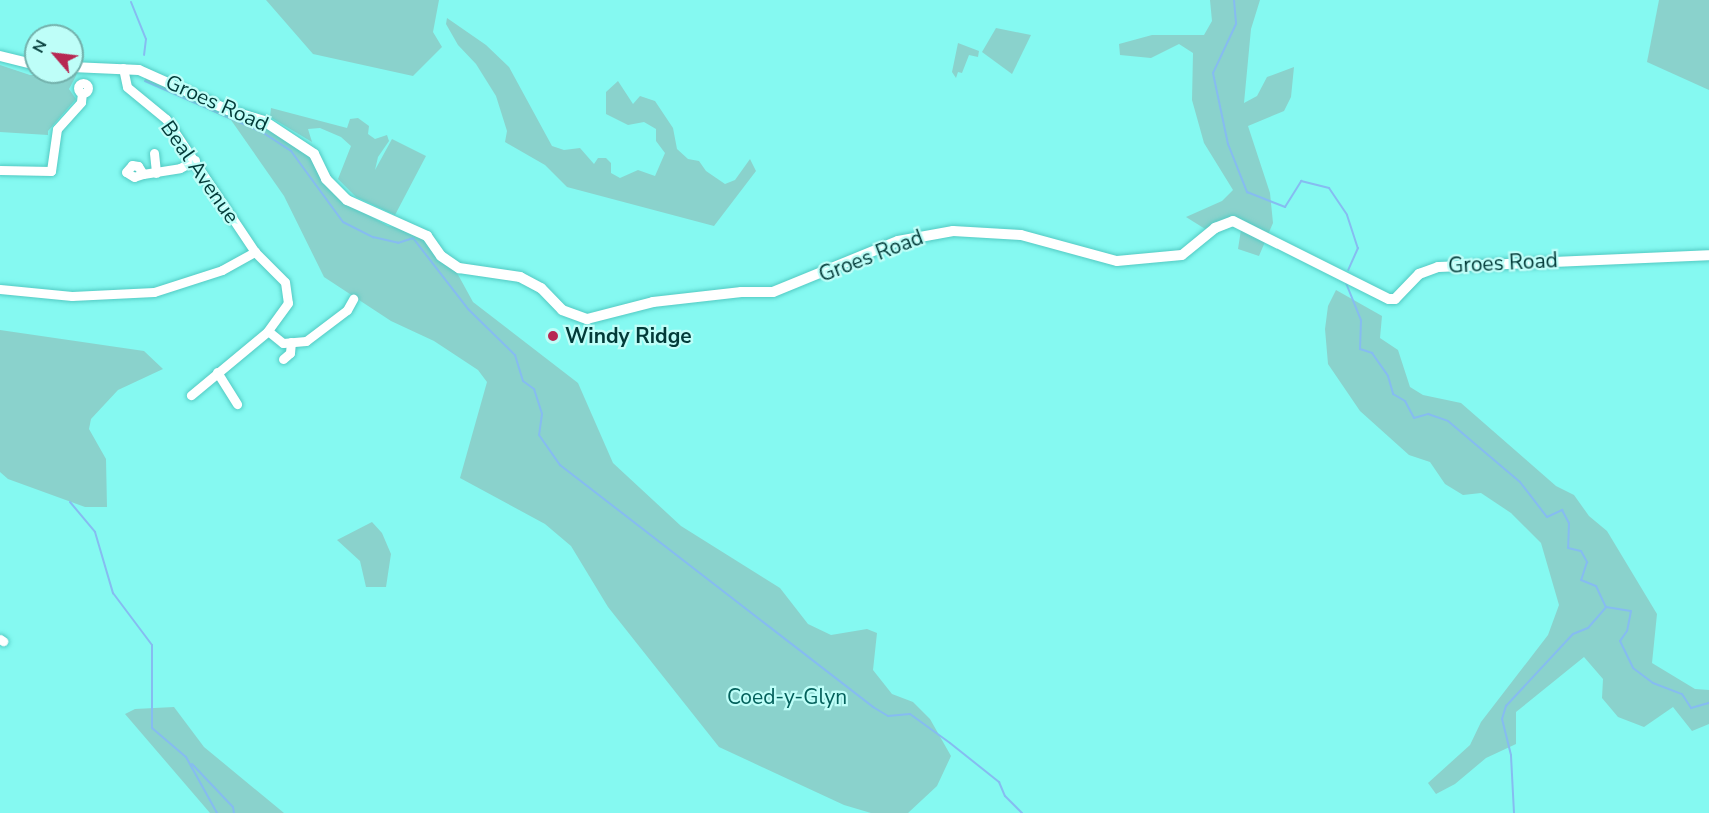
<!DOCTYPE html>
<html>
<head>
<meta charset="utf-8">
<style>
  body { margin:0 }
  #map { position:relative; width:1709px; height:813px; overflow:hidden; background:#85f9f1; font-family:"Nunito Sans",sans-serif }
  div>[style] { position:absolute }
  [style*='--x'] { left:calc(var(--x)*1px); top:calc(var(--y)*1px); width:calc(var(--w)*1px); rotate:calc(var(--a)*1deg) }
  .green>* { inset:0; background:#8ad2cc }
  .stream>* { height:2px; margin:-1px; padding:0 1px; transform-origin:1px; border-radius:1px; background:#86bcf1 }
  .roads { filter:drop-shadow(0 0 2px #53cac3) drop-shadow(0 0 2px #53cac3) }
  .minor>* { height:9px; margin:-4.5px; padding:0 4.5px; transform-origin:4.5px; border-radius:4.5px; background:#fff }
  .minor>.ring { margin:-4.5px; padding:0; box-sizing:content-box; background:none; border:9px solid #fff; border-radius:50% }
  .tertiary>* { height:10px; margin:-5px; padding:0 5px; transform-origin:5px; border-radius:5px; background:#fff }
  .dots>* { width:16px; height:16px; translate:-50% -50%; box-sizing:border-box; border:3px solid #befef8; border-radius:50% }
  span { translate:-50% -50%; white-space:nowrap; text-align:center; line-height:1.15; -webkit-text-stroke:4.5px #befef8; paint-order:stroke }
  .street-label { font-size:21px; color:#023a38 }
  .poi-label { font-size:21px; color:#023a38; font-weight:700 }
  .left { translate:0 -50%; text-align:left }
  .park-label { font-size:21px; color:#03605b }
  .north { position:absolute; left:24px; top:24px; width:60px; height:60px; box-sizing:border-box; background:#befef8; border:2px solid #73b0ab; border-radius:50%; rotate:298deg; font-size:16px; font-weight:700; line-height:24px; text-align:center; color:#023a38 }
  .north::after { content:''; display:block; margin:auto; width:21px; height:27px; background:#b72752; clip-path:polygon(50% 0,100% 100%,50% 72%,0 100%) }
</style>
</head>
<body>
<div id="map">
  <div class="green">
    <div style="clip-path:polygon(266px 0,439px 0,433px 32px,442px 47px,413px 76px,313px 54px)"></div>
    <div style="clip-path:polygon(1210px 0,1260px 0,1251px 29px,1244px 103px,1257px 96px,1267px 77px,1294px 67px,1291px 97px,1284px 111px,1248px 126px,1270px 193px,1273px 223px,1259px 256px,1238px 249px,1242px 223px,1210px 232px,1186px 217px,1222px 201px,1233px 190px,1204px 143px,1192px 100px,1193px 53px,1179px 44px,1151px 58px,1120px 55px,1119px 44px,1152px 35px,1204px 35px,1212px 21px)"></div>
    <div style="clip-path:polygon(1659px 0,1709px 0,1709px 90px,1647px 62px)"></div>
    <div style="clip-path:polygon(447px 18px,486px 45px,509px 67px,552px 146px,564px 150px,580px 148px,594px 164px,598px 158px,606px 158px,611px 163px,611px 173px,620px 178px,638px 170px,655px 176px,665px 153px,656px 141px,656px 129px,644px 122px,628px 125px,606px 114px,606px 92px,618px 81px,633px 104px,640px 96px,655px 101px,673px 128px,677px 149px,688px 159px,699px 161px,706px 171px,725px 184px,735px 180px,750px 159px,756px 171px,714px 226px,567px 187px,545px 165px,505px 142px,507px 131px,496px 96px,476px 64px,458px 45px,446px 24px)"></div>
    <div style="clip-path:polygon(996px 28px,1031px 35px,1012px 74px,982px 52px)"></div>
    <div style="clip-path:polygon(958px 43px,979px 51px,978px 57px,969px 55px,962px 73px,958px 72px,956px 78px,952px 72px)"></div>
    <div style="clip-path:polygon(0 65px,30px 75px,77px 74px,69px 89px,76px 99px,48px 131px,48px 135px,0 132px)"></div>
    <div style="clip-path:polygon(145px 76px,264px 125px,310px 155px,345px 202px,388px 226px,405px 228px,424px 238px,456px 271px,473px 302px,578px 383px,613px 463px,681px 526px,780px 588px,808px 624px,831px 635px,867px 629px,877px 633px,873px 670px,892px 694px,913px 702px,930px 719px,951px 756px,937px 786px,908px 813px,871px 813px,844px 805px,719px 747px,608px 607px,571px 546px,545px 524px,460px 478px,487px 382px,478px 370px,434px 341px,391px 321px,324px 277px,284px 196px,231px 120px,145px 81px)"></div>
    <div style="clip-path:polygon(271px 108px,347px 128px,350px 119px,358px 118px,369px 126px,368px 134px,375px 139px,387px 135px,389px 141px,378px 157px,375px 170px,392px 139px,426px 156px,395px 215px,356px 197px,338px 179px,351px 146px,341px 137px,320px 128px,308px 129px,312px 142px,270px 117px)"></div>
    <div style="clip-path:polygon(1336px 290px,1382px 316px,1380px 338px,1398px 350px,1410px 387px,1423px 395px,1461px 403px,1556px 486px,1574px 495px,1589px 516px,1607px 531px,1657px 614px,1652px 663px,1695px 689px,1709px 690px,1709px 724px,1692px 731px,1673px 707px,1644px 727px,1618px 717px,1602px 698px,1603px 679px,1584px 657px,1516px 712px,1516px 744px,1486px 758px,1455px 784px,1436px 794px,1428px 783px,1470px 745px,1481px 722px,1548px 635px,1559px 605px,1541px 543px,1511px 513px,1481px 493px,1463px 495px,1445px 484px,1430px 462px,1409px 455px,1360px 411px,1328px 364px,1325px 329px,1328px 306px)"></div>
    <div style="clip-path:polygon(0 330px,144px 351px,163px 369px,118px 390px,91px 419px,89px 429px,106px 459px,107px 507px,85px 507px,8px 479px,0 472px)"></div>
    <div style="clip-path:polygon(372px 522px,382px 533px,391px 554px,386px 587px,366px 587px,360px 561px,337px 540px)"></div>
    <div style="clip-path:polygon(174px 707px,204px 747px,284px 813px,210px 813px,125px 714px,135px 709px)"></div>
  </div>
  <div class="stream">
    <div style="--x:1234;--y:0;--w:24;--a:85"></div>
    <div style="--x:1236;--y:24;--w:54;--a:115.1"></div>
    <div style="--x:1213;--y:73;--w:73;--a:78.1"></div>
    <div style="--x:1228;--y:144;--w:52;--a:68.4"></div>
    <div style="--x:1247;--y:192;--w:41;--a:21.5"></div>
    <div style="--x:1285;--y:207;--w:31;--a:-58"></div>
    <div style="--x:1301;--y:181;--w:29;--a:14"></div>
    <div style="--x:1329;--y:188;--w:32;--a:56"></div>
    <div style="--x:1347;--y:215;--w:35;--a:72"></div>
    <div style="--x:1358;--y:248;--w:24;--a:114"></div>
    <div style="--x:131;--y:2;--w:40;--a:68"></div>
    <div style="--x:146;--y:39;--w:16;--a:97"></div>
    <div style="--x:145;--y:81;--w:128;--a:23.6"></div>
    <div style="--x:262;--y:132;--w:35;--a:33"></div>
    <div style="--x:291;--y:151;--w:88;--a:53.8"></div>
    <div style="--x:343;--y:222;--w:34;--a:27"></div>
    <div style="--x:373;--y:237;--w:26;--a:13"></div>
    <div style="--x:398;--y:243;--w:16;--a:-18"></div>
    <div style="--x:413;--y:238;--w:90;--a:52.2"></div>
    <div style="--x:468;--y:309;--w:66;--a:44.4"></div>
    <div style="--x:515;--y:355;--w:27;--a:73"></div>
    <div style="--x:523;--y:381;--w:14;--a:36"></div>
    <div style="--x:534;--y:389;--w:26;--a:72"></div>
    <div style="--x:542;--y:414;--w:21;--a:98"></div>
    <div style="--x:539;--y:435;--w:37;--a:55"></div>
    <div style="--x:560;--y:465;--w:396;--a:37.7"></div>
    <div style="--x:873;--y:707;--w:17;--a:31"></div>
    <div style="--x:888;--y:716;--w:22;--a:-5"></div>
    <div style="--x:910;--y:714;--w:49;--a:35.9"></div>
    <div style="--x:950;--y:743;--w:63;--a:38.5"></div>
    <div style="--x:999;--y:782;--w:15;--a:67"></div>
    <div style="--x:1005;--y:796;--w:24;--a:45"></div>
    <div style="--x:1346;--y:283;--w:40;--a:68"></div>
    <div style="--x:1361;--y:320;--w:29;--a:92"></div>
    <div style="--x:1360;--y:349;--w:13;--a:18"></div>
    <div style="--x:1372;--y:353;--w:28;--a:55"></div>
    <div style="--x:1388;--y:376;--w:19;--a:74"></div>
    <div style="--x:1393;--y:394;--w:14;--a:30"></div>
    <div style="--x:1405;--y:401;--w:19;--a:62"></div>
    <div style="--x:1414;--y:418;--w:15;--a:-16"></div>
    <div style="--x:1428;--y:414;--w:21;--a:19"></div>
    <div style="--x:1448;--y:421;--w:94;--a:40.3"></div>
    <div style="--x:1520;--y:482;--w:44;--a:52.4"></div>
    <div style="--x:1547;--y:517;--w:17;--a:-25"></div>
    <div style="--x:1562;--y:510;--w:15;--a:62"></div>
    <div style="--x:1569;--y:523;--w:25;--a:92"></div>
    <div style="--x:1568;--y:548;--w:13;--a:13"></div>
    <div style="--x:1581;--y:551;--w:13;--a:61"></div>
    <div style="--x:1587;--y:562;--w:19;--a:108"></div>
    <div style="--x:1581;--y:580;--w:16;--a:22"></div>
    <div style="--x:1596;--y:586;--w:23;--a:65"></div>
    <div style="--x:1606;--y:607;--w:25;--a:9"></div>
    <div style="--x:1631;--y:611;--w:20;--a:101"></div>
    <div style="--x:1627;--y:631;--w:12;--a:125"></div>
    <div style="--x:1620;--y:641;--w:30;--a:64"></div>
    <div style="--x:1633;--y:668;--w:25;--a:37"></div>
    <div style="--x:1653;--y:683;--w:31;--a:21"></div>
    <div style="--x:1682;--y:694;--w:17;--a:57"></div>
    <div style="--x:1691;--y:708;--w:19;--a:-16"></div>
    <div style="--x:70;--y:502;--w:39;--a:50"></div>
    <div style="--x:95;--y:532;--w:64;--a:73.6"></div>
    <div style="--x:113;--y:593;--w:65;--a:53.1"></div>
    <div style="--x:152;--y:645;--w:83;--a:90"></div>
    <div style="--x:152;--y:728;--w:45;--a:40.5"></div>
    <div style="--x:186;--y:757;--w:64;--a:61"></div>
    <div style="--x:192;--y:764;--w:59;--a:46.4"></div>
    <div style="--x:233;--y:807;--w:6;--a:81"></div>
    <div style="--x:1514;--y:813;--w:58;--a:-93"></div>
    <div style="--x:1511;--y:755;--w:37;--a:-104"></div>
    <div style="--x:1502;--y:719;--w:14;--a:-73"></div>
    <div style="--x:1506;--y:706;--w:98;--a:-47.1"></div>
    <div style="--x:1573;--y:634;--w:16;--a:-22"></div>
    <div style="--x:1588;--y:628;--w:28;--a:-49"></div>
  </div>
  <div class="roads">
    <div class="minor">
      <div style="--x:123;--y:68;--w:19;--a:78"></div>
      <div style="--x:127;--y:87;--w:50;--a:39.4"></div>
      <div style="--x:166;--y:119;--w:160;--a:56.2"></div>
      <div style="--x:255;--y:252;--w:42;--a:45"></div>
      <div style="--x:285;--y:282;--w:21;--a:82"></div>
      <div style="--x:288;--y:303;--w:36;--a:126"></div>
      <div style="--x:267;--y:332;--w:99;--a:140.3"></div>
      <div class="ring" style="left:78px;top:83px;width:1px;height:1px"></div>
      <div style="--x:154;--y:153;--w:20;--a:84"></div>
      <div style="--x:132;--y:165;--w:6;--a:9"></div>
      <div style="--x:138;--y:166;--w:9;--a:58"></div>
      <div style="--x:143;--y:174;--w:9;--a:162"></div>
      <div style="--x:134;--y:177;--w:9;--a:-148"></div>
      <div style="--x:126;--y:172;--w:9;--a:-49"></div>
      <div style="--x:0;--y:170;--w:51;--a:1.1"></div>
      <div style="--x:51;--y:171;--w:42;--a:-81.9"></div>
      <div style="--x:57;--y:129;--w:36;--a:-48"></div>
      <div style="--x:81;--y:102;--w:9;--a:-84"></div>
      <div style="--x:143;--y:174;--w:37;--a:-9"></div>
      <div style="--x:180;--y:168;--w:17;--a:-28"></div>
      <div style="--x:0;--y:289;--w:72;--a:5.6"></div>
      <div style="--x:72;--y:296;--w:82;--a:-2.8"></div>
      <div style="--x:154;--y:292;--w:71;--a:-17.9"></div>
      <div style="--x:222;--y:270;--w:38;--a:-29"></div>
      <div style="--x:268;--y:331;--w:19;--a:39"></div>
      <div style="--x:283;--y:343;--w:23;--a:-5"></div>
      <div style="--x:306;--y:341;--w:51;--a:-37.1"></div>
      <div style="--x:347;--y:310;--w:13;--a:-61"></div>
      <div style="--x:283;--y:359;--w:9;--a:-41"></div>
      <div style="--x:290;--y:353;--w:11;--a:-85"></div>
      <div style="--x:217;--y:372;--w:38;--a:58"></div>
      <div style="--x:0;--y:639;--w:4;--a:34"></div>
    </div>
    <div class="tertiary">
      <div style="--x:0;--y:56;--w:37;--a:14"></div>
      <div style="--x:72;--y:67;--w:67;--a:2.6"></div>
      <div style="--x:139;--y:70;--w:98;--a:24.2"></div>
      <div style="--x:228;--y:110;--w:38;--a:17"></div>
      <div style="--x:264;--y:121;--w:60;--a:33.4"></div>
      <div style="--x:314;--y:154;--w:28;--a:64"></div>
      <div style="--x:326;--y:179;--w:30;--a:45"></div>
      <div style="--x:347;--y:200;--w:88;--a:24.2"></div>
      <div style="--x:427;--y:236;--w:24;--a:55"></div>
      <div style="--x:441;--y:256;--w:22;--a:34"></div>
      <div style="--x:459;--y:268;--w:62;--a:8.4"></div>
      <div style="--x:520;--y:277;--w:24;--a:28"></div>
      <div style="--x:541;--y:288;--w:30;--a:46"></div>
      <div style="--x:562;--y:310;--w:27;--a:20"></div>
      <div style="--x:587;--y:319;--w:68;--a:-14.4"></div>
      <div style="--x:653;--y:302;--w:89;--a:-6.5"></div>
      <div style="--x:741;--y:292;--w:32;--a:0"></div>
      <div style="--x:773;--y:292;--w:135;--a:-22.2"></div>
      <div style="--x:898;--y:241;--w:56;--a:-10.3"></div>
      <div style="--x:953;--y:231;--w:68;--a:3.4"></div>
      <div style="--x:1021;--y:235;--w:99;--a:15.2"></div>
      <div style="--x:1117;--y:261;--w:65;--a:-5.3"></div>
      <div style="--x:1182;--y:255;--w:43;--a:-39.3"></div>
      <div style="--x:1215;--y:228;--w:19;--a:-21"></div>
      <div style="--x:1233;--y:221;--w:174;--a:26.6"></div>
      <div style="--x:1389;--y:299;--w:6;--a:0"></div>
      <div style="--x:1395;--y:299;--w:35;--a:-46"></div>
      <div style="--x:1419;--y:274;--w:20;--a:-20"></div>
      <div style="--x:1438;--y:267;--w:271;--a:-2.5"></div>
    </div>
  </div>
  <div class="dots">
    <div style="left:553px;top:336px;background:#b72752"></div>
  </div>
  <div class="street-label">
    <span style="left:217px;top:103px;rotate:24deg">Groes Road</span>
    <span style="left:200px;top:172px;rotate:55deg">Beal Avenue</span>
    <span style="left:871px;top:256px;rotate:-21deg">Groes Road</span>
    <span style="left:1503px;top:263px;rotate:-3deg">Groes Road</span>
  </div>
  <div class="poi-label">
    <span class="left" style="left:565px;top:336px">Windy Ridge</span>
  </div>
  <div class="park-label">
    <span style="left:787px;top:697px">Coed-y-Glyn</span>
  </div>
  <div class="north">N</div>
</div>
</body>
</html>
